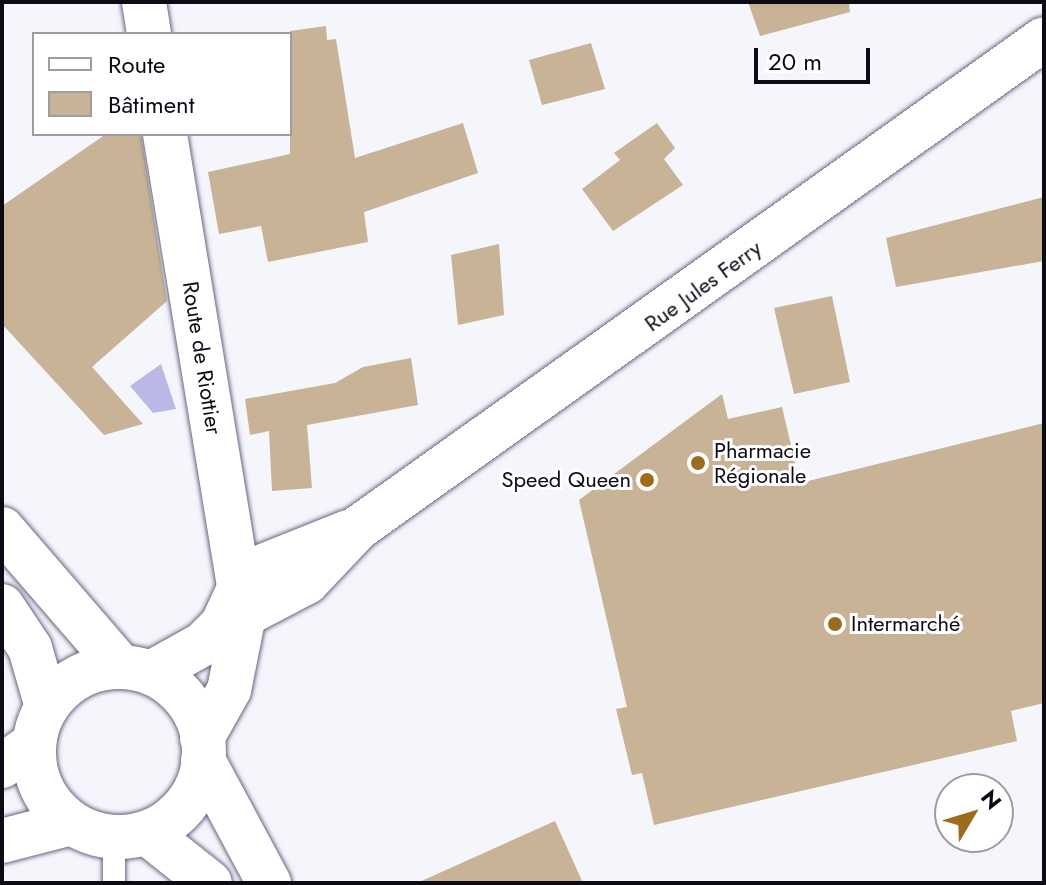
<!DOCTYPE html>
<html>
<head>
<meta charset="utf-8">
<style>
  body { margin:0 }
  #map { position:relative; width:1046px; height:885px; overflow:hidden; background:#f5f5fc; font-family:Jost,sans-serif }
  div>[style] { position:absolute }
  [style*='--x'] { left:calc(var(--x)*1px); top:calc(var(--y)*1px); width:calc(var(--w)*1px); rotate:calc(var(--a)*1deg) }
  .water>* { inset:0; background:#bab8e7 }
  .building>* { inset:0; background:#c8b396 }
  .roads { filter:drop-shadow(0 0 2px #676683) drop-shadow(0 0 2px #676683) }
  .lane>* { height:22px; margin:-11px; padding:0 11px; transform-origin:11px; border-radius:11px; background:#fff }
  .street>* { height:44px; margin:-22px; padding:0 22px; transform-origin:22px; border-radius:22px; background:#fff }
  .primary>* { height:44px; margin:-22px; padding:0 22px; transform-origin:22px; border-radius:22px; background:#fff }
  .primary>.ring { margin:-22px; padding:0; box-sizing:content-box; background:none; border:44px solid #fff; border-radius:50% }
  .highway>* { height:44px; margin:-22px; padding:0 22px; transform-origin:22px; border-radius:22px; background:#fff }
  .dots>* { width:22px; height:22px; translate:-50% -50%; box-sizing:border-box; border:4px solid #fff; border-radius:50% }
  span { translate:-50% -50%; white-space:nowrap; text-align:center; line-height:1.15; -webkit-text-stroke:6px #fff; paint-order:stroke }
  .street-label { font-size:22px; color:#0b0a15 }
  .poi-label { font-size:22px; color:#0b0a15 }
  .left { translate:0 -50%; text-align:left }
  .right { translate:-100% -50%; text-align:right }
  .frame { position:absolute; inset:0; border:4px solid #0b0a15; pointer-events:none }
  .legend { position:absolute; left:32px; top:32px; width:260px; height:104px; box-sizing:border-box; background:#fff; border:2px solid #9d9da1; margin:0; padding:10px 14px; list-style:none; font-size:24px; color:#0b0a15 }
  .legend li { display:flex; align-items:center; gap:16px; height:40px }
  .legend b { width:40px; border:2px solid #9d9da1 }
  .north { position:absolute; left:934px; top:773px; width:80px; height:80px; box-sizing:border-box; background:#fff; border:2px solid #9d9da1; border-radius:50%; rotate:52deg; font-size:22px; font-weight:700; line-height:32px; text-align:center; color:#0b0a15 }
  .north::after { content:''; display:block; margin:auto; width:28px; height:36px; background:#9b6c1e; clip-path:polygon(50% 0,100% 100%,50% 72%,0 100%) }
  .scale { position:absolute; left:754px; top:48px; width:116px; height:36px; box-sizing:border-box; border:4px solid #0b0a15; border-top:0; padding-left:10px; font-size:24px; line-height:28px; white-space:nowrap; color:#0b0a15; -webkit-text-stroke:6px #fff; paint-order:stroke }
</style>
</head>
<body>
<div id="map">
  <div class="water">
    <div style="clip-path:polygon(161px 364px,176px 409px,153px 413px,130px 386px)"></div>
  </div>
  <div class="building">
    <div style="clip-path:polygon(748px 2px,849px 2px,850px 12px,760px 36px)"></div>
    <div style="clip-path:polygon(326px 26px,327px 40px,336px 39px,355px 158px,463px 123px,478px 173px,364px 212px,368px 242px,268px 262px,261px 226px,219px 234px,208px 172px,290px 154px,290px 31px)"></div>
    <div style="clip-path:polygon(591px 43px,605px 89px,542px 105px,529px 60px)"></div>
    <div style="clip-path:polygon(657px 123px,675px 148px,664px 159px,683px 185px,613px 231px,582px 189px,620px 160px,614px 153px)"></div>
    <div style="clip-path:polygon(106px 134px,141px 134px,167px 301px,92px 367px,143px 424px,104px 435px,2px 324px,2px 206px)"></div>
    <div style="clip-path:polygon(1044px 197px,1044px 261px,896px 287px,886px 238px)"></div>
    <div style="clip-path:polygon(499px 244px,504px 315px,458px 325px,451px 255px)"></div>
    <div style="clip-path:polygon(832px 296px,850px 382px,794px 394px,774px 308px)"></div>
    <div style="clip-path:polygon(411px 358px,418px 405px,307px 425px,312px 488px,272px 491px,269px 431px,250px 435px,245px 399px,335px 383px,363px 367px)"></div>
    <div style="clip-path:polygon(722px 394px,728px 419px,782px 407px,800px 483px,1044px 423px,1044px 703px,1011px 711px,1017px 741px,654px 825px,642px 773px,632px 775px,616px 709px,627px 707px,579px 500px)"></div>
    <div style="clip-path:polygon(555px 821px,583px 883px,417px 883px)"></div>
  </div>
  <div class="roads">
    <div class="lane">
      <div style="--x:114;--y:837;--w:46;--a:90"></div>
    </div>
    <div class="street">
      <div style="--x:144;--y:2;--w:32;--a:81"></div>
      <div style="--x:165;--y:134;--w:487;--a:80.7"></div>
      <div style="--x:244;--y:615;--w:76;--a:101.3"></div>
      <div style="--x:229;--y:690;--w:55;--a:119.4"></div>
      <div style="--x:241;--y:575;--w:115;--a:-21.9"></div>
      <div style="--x:244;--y:615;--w:71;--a:-27.6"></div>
      <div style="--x:307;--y:582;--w:74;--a:-46.6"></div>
      <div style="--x:358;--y:528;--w:842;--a:-35.48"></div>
      <div style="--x:151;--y:673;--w:60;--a:-29.1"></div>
      <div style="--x:203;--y:644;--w:27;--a:-45"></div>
      <div style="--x:222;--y:625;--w:45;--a:-65.1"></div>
    </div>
    <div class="primary">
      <div style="--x:2;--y:529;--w:182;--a:49.2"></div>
      <div style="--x:2;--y:606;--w:50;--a:56.3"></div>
      <div style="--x:30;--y:648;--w:61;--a:73.9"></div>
      <div class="ring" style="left:34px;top:667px;width:126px;height:126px"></div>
      <div style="--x:203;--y:760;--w:140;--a:61.8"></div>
      <div style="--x:147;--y:833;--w:80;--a:38.4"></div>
    </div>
    <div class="highway">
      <div style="--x:2;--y:766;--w:39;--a:-35"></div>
      <div style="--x:2;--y:841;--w:71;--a:-14.6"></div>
    </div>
  </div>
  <div class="dots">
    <div style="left:698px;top:463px;background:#9b6c1e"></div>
    <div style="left:647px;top:480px;background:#9b6c1e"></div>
    <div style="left:835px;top:624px;background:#9b6c1e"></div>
  </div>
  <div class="street-label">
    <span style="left:703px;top:286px;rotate:-36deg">Rue Jules Ferry</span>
    <span style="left:202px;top:358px;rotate:81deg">Route de Riottier</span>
  </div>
  <div class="poi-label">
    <span class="left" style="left:714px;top:463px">Pharmacie<br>Régionale</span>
    <span class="right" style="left:631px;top:480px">Speed Queen</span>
    <span class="left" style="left:851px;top:624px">Intermarché</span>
  </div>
  <div class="frame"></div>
  <ul class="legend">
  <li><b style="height:10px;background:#fff"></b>Route</li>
  <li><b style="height:22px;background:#c8b396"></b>Bâtiment</li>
  </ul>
  <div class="north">N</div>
  <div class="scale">20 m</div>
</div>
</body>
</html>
